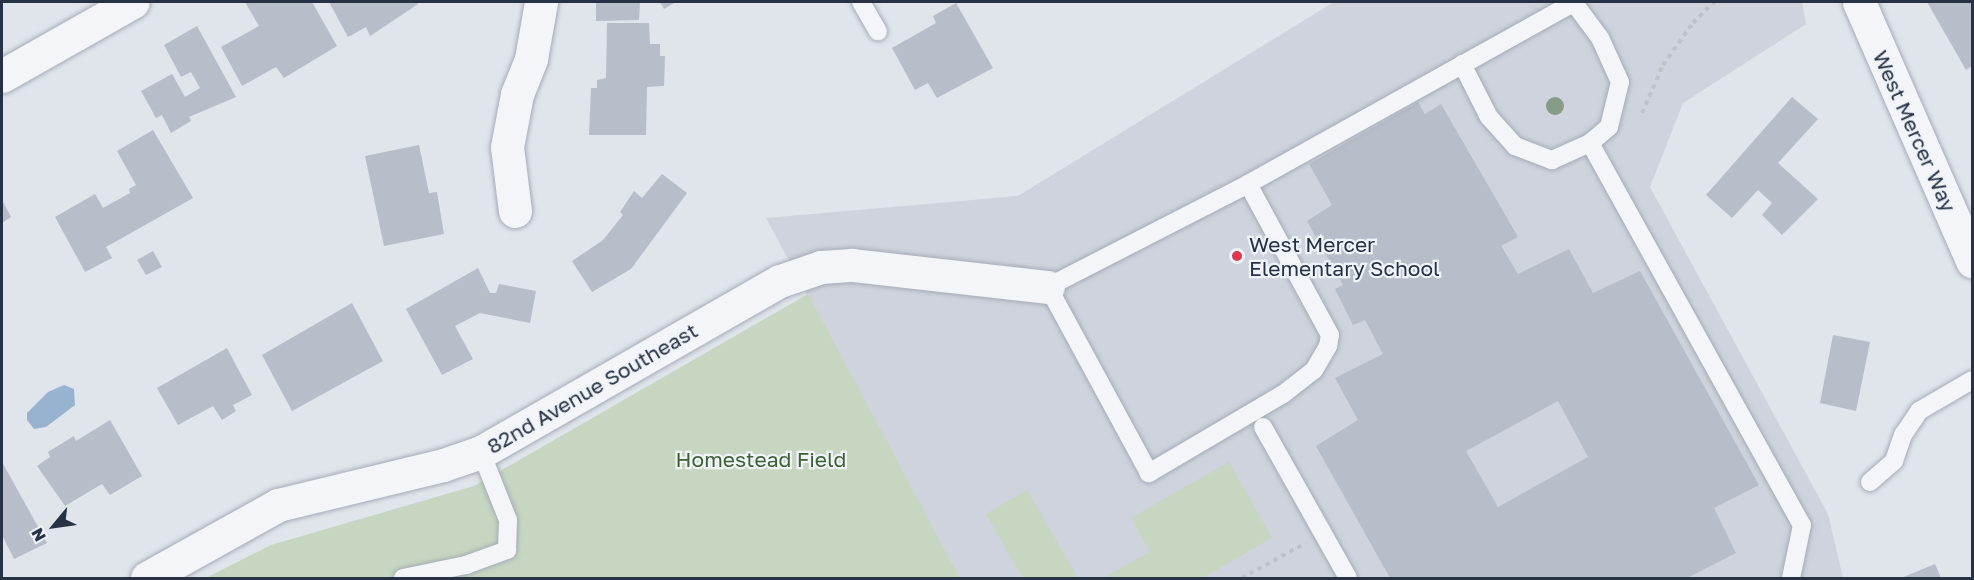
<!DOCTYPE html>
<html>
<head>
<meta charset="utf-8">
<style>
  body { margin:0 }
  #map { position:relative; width:1974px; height:580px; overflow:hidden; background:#e0e4eb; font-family:"Golos Text",sans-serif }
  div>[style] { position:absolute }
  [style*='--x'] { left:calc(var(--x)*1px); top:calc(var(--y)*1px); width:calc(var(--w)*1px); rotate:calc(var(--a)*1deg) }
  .built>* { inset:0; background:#ced3dd }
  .green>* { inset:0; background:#c6d6c0 }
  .water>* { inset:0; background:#97b3cf }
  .building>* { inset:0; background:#b7bdc9 }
  .path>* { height:4px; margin-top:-2px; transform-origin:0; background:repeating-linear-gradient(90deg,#bfc2c9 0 4.5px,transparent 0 9px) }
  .roads { filter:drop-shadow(0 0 2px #a5abb6) drop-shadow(0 0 2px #a5abb6) }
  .service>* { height:18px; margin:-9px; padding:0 9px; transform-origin:9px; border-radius:9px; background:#f4f5f8 }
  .minor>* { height:33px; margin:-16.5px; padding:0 16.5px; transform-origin:16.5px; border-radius:16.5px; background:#f4f5f8 }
  .tertiary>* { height:33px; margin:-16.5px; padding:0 16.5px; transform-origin:16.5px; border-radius:16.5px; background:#f4f5f8 }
  .trees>* { width:18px; height:18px; margin:-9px; border-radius:50%; background:#869c86 }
  .dots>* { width:16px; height:16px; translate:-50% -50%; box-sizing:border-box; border:3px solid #f0f3f8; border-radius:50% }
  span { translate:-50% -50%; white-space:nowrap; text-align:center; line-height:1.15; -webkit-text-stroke:4.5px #f0f3f8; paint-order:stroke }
  .street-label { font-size:21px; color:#273244 }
  .poi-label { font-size:21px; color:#273244 }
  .left { translate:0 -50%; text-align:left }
  .park-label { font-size:21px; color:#3c6233 }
  .frame { position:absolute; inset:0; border:3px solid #273244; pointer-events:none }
  .north { position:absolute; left:24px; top:496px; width:60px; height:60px; -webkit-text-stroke:4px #f0f3f8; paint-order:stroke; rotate:241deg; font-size:16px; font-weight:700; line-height:24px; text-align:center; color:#273244 }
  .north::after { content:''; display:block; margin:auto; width:21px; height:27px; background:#273244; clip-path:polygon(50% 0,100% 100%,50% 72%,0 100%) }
</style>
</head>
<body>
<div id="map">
  <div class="built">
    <div style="clip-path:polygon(1334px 2px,1802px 2px,1806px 24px,1683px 103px,1650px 187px,1828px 514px,1843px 578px,960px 578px,766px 218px,1018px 196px)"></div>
  </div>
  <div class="green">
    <div style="clip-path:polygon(808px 294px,960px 578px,206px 578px,271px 545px,474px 486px)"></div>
    <div style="clip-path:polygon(1229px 462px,1272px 538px,1202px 578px,1104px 578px,1150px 552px,1131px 518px)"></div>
    <div style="clip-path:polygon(1027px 490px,1078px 578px,1023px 578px,986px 514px)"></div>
  </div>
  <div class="water">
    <div style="clip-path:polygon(64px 385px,74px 389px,75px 405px,46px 427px,34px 429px,27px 420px,27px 413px,48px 392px)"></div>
  </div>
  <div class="building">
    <div style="clip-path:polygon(245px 2px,312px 2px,337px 46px,284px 78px,276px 67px,242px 86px,221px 47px,259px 26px)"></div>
    <div style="clip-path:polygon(329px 2px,417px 2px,418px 4px,370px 36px,366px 27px,348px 37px)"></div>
    <div style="clip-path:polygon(596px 2px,640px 2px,639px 20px,596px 21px)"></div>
    <div style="clip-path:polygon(660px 2px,676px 2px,664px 9px)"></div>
    <div style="clip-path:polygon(1927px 2px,1972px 2px,1972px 66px,1966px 70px)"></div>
    <div style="clip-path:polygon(956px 3px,993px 68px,937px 98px,928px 83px,915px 90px,892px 48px,936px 23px,933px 16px)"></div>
    <div style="clip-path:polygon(607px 23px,649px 23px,650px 44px,660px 44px,660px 56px,665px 56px,664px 86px,647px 87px,646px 135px,589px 135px,591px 88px,597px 88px,597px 80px,606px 78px)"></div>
    <div style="clip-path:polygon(197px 26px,236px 97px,189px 117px,191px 121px,171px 133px,162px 115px,156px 118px,141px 91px,172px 74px,185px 97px,200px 88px,191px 72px,181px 77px,164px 45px)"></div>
    <div style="clip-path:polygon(1792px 97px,1818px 119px,1778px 163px,1818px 199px,1782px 235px,1762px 215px,1772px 203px,1758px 190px,1732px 218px,1706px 195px)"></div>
    <div style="clip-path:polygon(evenodd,1418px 102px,1425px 114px,1441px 104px,1518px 237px,1501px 246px,1518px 274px,1569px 249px,1593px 293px,1640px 271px,1759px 485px,1714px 508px,1736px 553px,1687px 578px,1390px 578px,1316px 446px,1358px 420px,1335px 378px,1383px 354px,1365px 320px,1353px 325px,1335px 289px,1343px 285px,1307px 221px,1332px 205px,1309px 164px,1418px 102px,1558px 401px,1588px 457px,1498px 507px,1466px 451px,1558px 401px)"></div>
    <div style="clip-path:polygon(153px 130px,193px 198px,106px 247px,112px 258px,85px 272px,55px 217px,95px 194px,103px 208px,130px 193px,129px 189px,136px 185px,117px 151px)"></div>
    <div style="clip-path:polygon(419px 145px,429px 193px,437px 192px,444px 234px,384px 246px,365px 156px)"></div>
    <div style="clip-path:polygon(662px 174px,687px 193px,631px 269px,592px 292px,572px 261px,603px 240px,623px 215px,620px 212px,634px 191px,642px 198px)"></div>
    <div style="clip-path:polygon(2px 200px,11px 217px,2px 223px)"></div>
    <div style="clip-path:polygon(153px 251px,162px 267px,146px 275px,137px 260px)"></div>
    <div style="clip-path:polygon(478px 268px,490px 293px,496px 293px,499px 284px,536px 291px,530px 323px,480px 313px,455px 326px,473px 359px,442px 375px,406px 309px)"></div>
    <div style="clip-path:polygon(352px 303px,383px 361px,292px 411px,262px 355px)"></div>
    <div style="clip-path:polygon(1833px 335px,1870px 342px,1856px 411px,1820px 403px)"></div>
    <div style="clip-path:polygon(227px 348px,252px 395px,233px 405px,236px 411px,222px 420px,213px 406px,178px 425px,157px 388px)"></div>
    <div style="clip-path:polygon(110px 420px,142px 476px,110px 495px,102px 484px,65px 506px,37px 466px,50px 457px,48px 452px,74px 436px,76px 441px)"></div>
    <div style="clip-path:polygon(2px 462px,47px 543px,14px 559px,2px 535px)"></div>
    <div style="clip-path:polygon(1935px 564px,1941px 578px,1901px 578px)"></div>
  </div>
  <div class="path">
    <div style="--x:1642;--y:113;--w:52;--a:-66.4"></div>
    <div style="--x:1663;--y:65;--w:52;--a:-54.5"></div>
    <div style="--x:1693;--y:23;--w:30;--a:-45"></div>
    <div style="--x:1242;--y:578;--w:68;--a:-28.8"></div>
  </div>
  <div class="roads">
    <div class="service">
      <div style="--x:861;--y:2;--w:34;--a:60"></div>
      <div style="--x:1462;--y:64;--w:59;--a:63"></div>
      <div style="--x:1489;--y:117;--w:39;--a:48"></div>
      <div style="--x:1515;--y:146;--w:40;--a:21"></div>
      <div style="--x:1552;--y:160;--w:42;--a:-24.1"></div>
      <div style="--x:1590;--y:143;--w:25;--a:-40"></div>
      <div style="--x:1609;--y:127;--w:46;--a:-76.3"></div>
      <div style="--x:1620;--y:82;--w:48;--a:-114.4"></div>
      <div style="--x:1600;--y:38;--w:44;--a:-126.6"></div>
      <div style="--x:1590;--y:143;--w:437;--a:61"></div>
      <div style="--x:1802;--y:525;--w:54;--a:101.7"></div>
      <div style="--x:1248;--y:184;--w:172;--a:61.5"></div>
      <div style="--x:1330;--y:335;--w:11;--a:100"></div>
      <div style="--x:1328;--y:346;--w:28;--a:120"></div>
      <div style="--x:1314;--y:370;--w:39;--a:142"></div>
      <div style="--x:1283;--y:394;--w:156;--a:149.5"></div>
      <div style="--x:1149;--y:473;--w:212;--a:-118.5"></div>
      <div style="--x:1048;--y:287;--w:225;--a:-27.2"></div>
      <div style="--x:1248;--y:184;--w:374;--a:-29.1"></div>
      <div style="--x:1263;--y:427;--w:173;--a:60.6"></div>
      <div style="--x:1870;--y:482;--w:32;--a:-41"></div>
      <div style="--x:1894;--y:461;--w:28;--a:-71"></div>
      <div style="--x:1903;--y:435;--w:29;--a:-56"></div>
      <div style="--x:1919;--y:411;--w:61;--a:-30.3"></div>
      <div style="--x:403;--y:578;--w:64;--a:-11.7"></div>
      <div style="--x:466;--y:565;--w:44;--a:-20.1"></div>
      <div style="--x:507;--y:550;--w:30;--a:-88"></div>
      <div style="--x:508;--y:520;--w:73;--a:-111.7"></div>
    </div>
    <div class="minor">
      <div style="--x:2;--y:76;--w:150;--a:-29.5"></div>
      <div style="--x:515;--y:211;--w:64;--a:-97.1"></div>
      <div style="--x:507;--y:147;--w:54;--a:-79.3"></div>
      <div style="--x:517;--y:94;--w:38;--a:-68"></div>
      <div style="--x:531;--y:59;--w:58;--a:-80"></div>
      <div style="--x:147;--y:578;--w:150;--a:-29.1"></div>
      <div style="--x:278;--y:505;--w:170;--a:-13.6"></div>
      <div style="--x:443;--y:465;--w:40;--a:-18.9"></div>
      <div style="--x:481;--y:452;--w:344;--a:-29.8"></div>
      <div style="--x:780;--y:281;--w:43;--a:-18.9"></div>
      <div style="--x:821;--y:267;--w:31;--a:-4"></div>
      <div style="--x:852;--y:265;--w:197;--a:6.4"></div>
    </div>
    <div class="tertiary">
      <div style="--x:1859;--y:2;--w:283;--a:66.4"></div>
    </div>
  </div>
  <div class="trees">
    <div style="left:1555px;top:106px"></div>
  </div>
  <div class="dots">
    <div style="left:1237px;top:256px;background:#dd3852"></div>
  </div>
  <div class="street-label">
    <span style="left:1915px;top:131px;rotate:66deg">West Mercer Way</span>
    <span style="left:592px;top:388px;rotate:-30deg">82nd Avenue Southeast</span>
  </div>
  <div class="poi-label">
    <span class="left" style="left:1249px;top:256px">West Mercer<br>Elementary School</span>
  </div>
  <div class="park-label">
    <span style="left:761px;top:459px">Homestead Field</span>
  </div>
  <div class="frame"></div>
  <div class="north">N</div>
</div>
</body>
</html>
